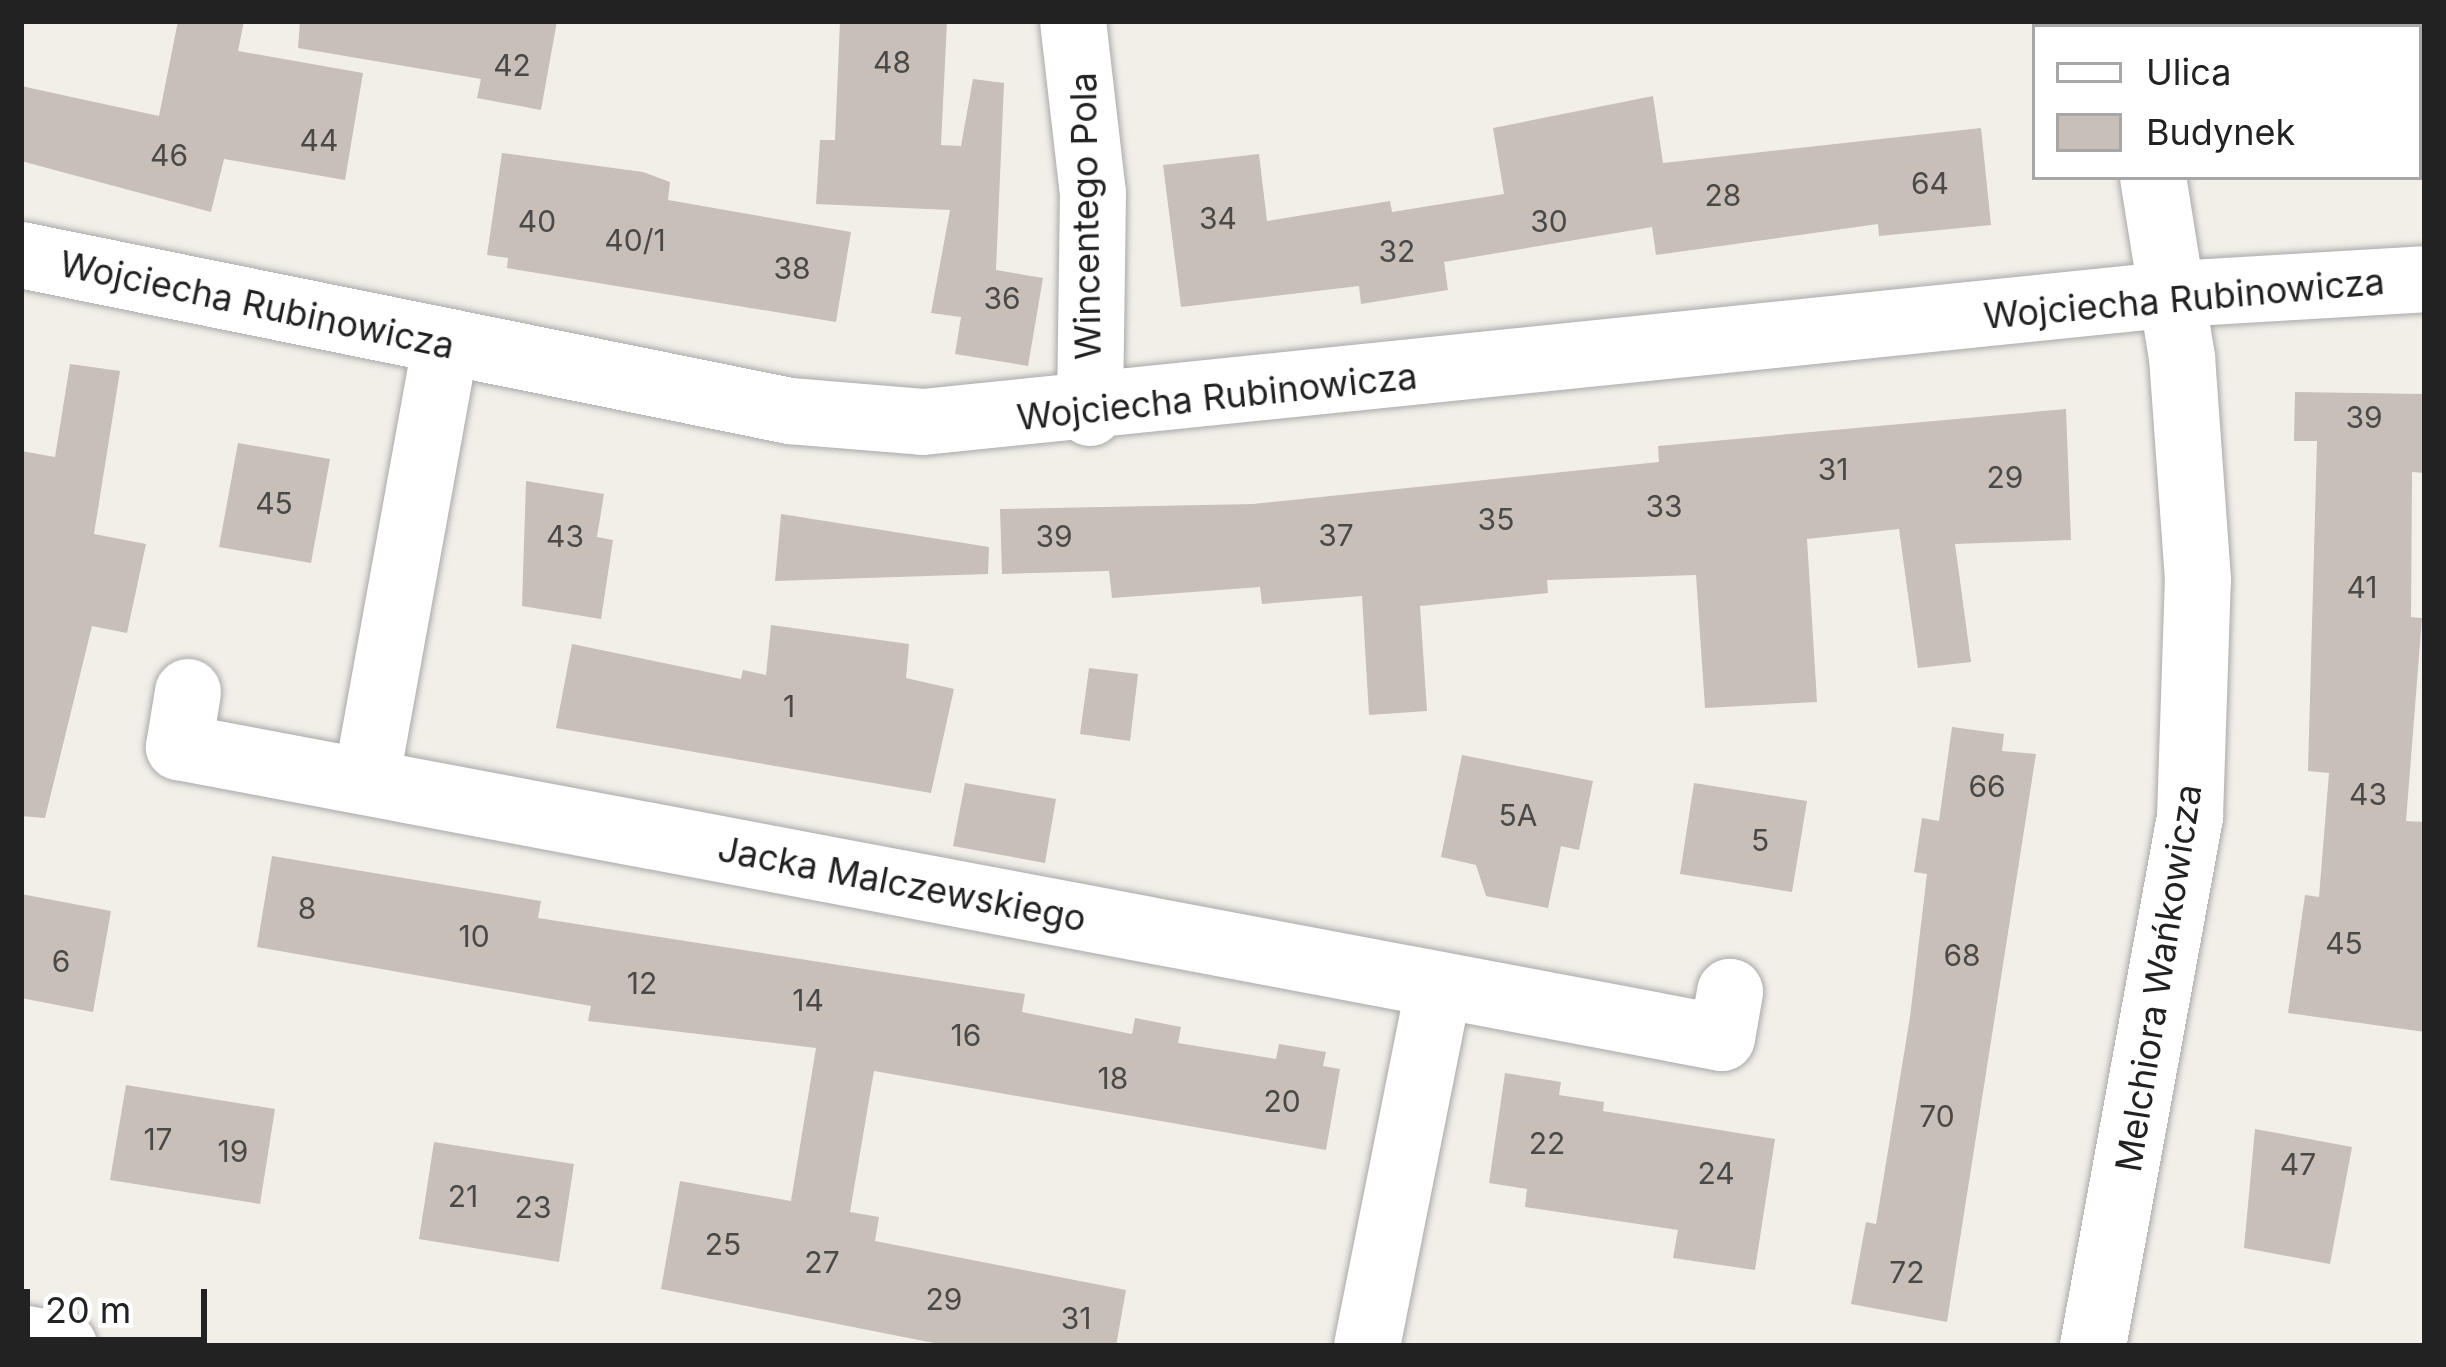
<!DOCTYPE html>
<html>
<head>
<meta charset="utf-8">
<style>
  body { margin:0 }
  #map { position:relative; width:2446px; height:1367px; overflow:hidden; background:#f2efe9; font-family:Inter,sans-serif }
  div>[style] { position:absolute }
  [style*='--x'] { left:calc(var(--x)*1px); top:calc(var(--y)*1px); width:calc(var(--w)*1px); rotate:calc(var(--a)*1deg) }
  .building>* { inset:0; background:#c7bfb8 }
  .roads { filter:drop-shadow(0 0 3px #a9a9a9) drop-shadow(0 0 3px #a9a9a9) }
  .minor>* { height:66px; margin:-33px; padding:0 33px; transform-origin:33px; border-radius:33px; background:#fff }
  span { translate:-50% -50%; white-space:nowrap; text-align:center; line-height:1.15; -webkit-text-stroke:9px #fff; paint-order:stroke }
  .number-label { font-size:30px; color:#4b4948 }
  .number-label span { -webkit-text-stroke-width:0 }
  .street-label { font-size:36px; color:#222 }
  .frame { position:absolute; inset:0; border:24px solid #222; pointer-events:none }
  .legend { position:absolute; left:2032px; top:24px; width:390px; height:156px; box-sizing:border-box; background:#fff; border:3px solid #a7a7a7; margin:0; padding:15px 21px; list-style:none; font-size:36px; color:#222 }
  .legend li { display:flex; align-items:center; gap:24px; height:60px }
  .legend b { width:60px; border:3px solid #a7a7a7 }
  .scale { position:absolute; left:24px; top:1289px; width:183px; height:54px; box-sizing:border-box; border:6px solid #222; border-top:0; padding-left:15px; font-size:36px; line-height:42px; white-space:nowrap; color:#222; -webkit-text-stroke:9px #fff; paint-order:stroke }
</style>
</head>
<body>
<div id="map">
  <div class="building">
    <div style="clip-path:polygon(178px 21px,244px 21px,238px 51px,363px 73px,345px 180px,224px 159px,211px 212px,21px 161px,21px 86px,159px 116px)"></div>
    <div style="clip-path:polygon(300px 21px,557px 21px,541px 110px,477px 98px,481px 79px,298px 48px)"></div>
    <div style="clip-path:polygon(840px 21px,947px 21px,941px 145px,961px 146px,973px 79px,1004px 83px,996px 270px,1043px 278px,1028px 366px,955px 354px,961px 317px,931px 313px,950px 210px,816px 204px,820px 140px,835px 140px)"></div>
    <div style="clip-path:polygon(1653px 96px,1663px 163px,1981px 128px,1991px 225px,1879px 236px,1878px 224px,1656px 255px,1652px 227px,1444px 262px,1448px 290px,1361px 304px,1359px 286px,1181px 307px,1163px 165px,1259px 154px,1267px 221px,1390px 201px,1392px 212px,1504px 194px,1493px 128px)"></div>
    <div style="clip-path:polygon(502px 153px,643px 172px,670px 182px,668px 200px,851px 232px,836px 322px,507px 268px,508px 258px,487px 255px)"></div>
    <div style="clip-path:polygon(70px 364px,120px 371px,94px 534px,146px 544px,127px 633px,92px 626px,45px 818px,21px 816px,21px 451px,55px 457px)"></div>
    <div style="clip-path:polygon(2295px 392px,2425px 394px,2425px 473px,2412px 472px,2411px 617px,2422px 618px,2406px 821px,2425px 822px,2425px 1032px,2288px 1013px,2305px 895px,2319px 897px,2329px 773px,2308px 771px,2317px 441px,2294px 441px)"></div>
    <div style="clip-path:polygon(2066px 409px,2071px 540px,1955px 544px,1971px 662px,1918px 668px,1899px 529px,1807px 539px,1817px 702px,1705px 708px,1696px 575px,1547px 580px,1548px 593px,1420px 606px,1427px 711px,1369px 715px,1362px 596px,1262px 604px,1260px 587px,1112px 598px,1109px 571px,1002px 574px,1000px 509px,1253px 504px,1659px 462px,1658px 446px)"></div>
    <div style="clip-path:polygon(238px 443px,330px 459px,311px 563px,219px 547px)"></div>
    <div style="clip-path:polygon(526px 481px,604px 494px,597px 537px,613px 540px,601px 619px,522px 606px)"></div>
    <div style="clip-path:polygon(781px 514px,989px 547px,988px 574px,775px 581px)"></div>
    <div style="clip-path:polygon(771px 625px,909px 644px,906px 678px,954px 689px,931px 793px,556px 728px,572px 644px,741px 679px,743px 670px,766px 675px)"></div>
    <div style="clip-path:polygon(1089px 668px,1138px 674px,1130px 741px,1080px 734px)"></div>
    <div style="clip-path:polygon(1952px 727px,2004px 734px,2002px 751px,2036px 754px,1947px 1322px,1851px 1304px,1866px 1222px,1876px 1224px,1910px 1017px,1927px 874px,1914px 872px,1922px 818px,1939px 821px)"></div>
    <div style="clip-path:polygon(1462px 755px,1593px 781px,1579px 850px,1561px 846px,1548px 908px,1486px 896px,1476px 865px,1441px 857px)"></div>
    <div style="clip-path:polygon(965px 783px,1056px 799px,1045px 863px,953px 846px)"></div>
    <div style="clip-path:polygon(1694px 783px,1807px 801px,1792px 892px,1680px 874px)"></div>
    <div style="clip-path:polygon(272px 856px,541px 901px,538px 918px,1025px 994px,1022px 1012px,1132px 1034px,1135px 1018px,1181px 1027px,1178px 1043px,1276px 1059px,1279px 1044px,1326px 1052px,1323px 1066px,1340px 1069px,1326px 1150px,874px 1071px,850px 1212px,879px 1217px,875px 1241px,1126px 1290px,1116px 1346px,949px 1346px,661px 1289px,680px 1181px,791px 1201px,816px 1048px,588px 1021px,591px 1006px,257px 947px)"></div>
    <div style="clip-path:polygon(21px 894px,111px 911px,93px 1012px,21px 998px)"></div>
    <div style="clip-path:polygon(1505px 1073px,1561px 1082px,1559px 1095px,1604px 1102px,1603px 1111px,1775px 1139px,1755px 1270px,1673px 1258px,1678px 1230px,1525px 1207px,1527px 1189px,1489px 1183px)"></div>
    <div style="clip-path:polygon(126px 1085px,275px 1109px,260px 1204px,110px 1180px)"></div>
    <div style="clip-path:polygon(2255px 1129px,2352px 1147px,2330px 1264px,2244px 1248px)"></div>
    <div style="clip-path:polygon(434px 1142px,574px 1164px,559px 1262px,419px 1239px)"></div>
  </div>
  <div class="roads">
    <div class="minor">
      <div style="--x:1073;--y:21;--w:173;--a:83.4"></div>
      <div style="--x:1093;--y:193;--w:220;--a:90.8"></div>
      <div style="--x:2116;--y:21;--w:6;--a:72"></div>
      <div style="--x:21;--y:255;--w:785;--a:11.47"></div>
      <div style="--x:790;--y:411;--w:133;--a:4.7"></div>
      <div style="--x:923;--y:422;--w:1259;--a:-5.84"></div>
      <div style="--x:2175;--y:294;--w:250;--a:-3.4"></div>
      <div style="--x:188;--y:692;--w:56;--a:99.3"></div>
      <div style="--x:179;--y:747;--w:1570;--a:10.68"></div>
      <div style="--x:1722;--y:1038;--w:47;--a:-80.1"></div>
      <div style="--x:366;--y:782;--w:443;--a:-79.7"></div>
      <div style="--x:21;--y:1338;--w:44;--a:10.5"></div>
      <div style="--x:1367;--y:1346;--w:366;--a:-78.7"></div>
      <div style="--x:2093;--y:1346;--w:538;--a:-79.61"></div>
      <div style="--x:2190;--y:817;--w:237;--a:-88.1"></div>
      <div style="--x:2198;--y:580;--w:223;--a:-94.1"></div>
      <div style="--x:2182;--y:358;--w:183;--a:-99.1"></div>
    </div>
  </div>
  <div class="number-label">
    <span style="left:892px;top:62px">48</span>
    <span style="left:512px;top:65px">42</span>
    <span style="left:319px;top:140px">44</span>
    <span style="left:169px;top:155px">46</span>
    <span style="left:1930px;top:183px">64</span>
    <span style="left:1723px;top:195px">28</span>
    <span style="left:1218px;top:218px">34</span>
    <span style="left:537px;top:221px">40</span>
    <span style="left:1549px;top:221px">30</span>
    <span style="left:635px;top:240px">40/1</span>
    <span style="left:1397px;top:251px">32</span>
    <span style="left:792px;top:268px">38</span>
    <span style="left:1002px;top:298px">36</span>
    <span style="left:2364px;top:417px">39</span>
    <span style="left:1833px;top:469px">31</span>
    <span style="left:2005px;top:477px">29</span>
    <span style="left:274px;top:503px">45</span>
    <span style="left:1664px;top:506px">33</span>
    <span style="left:1496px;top:519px">35</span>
    <span style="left:1336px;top:535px">37</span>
    <span style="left:565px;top:536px">43</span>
    <span style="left:1054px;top:536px">39</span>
    <span style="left:2362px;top:587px">41</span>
    <span style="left:789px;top:706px">1</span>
    <span style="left:1987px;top:786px">66</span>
    <span style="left:2368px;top:794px">43</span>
    <span style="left:1518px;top:815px">5A</span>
    <span style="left:1760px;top:840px">5</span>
    <span style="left:307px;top:908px">8</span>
    <span style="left:474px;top:936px">10</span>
    <span style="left:2344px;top:943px">45</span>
    <span style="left:1962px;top:955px">68</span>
    <span style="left:61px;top:961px">6</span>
    <span style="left:642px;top:983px">12</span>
    <span style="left:808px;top:1000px">14</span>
    <span style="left:966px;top:1035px">16</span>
    <span style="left:1113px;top:1078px">18</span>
    <span style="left:1282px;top:1101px">20</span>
    <span style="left:1937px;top:1116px">70</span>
    <span style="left:158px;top:1139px">17</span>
    <span style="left:1547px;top:1143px">22</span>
    <span style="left:233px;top:1151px">19</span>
    <span style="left:2298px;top:1164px">47</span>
    <span style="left:1716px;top:1173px">24</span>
    <span style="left:463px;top:1196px">21</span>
    <span style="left:533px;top:1207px">23</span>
    <span style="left:723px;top:1244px">25</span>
    <span style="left:822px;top:1262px">27</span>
    <span style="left:1907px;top:1272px">72</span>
    <span style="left:944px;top:1299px">29</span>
    <span style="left:1076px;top:1318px">31</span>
  </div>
  <div class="street-label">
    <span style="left:1086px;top:216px;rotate:-91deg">Wincentego Pola</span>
    <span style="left:2184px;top:299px;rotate:-5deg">Wojciecha Rubinowicza</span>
    <span style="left:257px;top:305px;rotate:12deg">Wojciecha Rubinowicza</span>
    <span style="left:1217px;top:397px;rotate:-6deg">Wojciecha Rubinowicza</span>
    <span style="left:902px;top:884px;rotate:11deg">Jacka Malczewskiego</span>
    <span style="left:2159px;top:978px;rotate:-81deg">Melchiora Wańkowicza</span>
  </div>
  <div class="frame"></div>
  <ul class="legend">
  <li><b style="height:15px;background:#fff"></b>Ulica</li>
  <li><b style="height:33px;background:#c7bfb8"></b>Budynek</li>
  </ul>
  <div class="scale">20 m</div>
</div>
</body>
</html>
